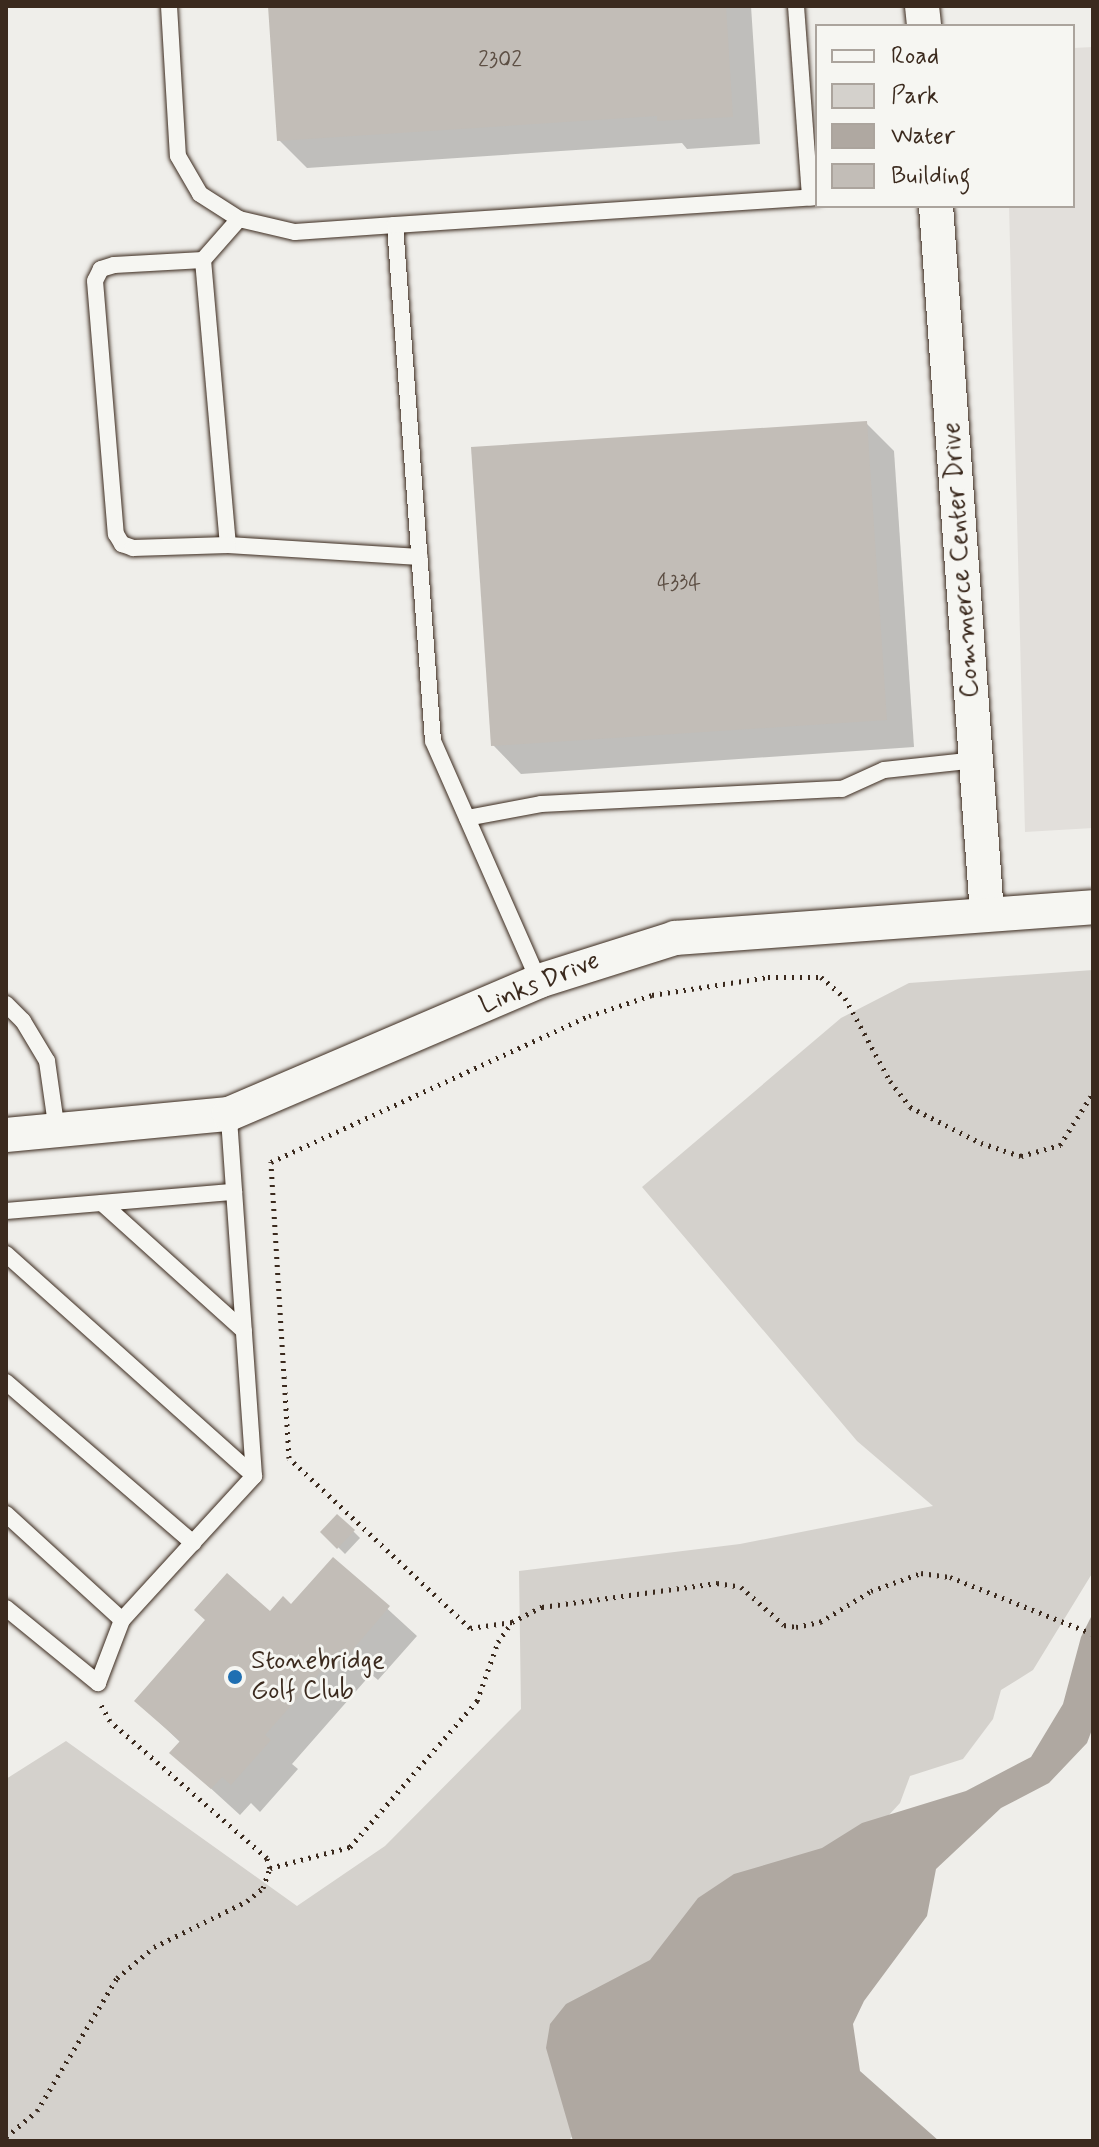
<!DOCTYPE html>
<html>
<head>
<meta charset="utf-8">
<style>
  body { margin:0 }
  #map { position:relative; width:1099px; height:2147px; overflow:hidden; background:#efeeea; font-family:Mynerve,sans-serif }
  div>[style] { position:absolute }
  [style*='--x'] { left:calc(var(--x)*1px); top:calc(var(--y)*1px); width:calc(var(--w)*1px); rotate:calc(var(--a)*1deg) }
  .built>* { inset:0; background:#e2dfdb }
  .green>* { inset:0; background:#d4d1cc }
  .water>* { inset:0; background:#afa8a1 }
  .shadow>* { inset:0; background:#0003 }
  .building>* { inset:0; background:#c2bdb7 }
  .path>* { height:5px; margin-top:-2.5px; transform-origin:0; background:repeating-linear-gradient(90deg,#3b2a1e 0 2px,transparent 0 8px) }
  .roads { filter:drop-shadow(0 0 2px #3b2a1e) drop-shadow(0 0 2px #3b2a1e) }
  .service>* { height:16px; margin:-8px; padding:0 8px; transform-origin:8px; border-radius:8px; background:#f6f6f2 }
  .minor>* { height:34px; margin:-17px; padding:0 17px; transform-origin:17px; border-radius:17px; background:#f6f6f2 }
  .dots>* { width:22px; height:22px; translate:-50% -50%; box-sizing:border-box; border:4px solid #f6f6f2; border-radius:50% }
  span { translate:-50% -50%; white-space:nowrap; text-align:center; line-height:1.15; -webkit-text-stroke:6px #f6f6f2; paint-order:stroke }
  .number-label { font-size:22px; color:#5d4f44 }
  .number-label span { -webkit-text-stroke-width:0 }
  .street-label { font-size:26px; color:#3b2a1e }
  .poi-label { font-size:26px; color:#3b2a1e }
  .left { translate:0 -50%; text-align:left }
  .frame { position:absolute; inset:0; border:8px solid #3b2a1e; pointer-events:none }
  .legend { position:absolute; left:815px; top:24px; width:260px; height:184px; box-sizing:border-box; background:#f6f6f2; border:2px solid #aba49d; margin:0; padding:10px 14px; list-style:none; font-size:24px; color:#3b2a1e }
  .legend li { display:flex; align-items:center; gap:16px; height:40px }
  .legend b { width:40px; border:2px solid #aba49d }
</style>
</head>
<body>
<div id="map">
  <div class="built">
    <div style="clip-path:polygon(1093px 47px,1093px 828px,1025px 832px,1009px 206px,1073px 206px,1073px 48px)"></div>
  </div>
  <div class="green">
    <div style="clip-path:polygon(1093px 970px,1093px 1572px,1033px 1670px,1001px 1690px,993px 1719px,963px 1759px,910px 1776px,900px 1803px,888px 1816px,568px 2141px,6px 2141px,6px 1779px,66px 1741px,297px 1906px,385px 1846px,521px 1709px,519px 1571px,740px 1544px,933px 1506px,857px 1441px,642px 1187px,841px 1018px,909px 983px)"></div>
  </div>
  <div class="water">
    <div style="clip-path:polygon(1093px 1613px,1093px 1727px,1087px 1743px,1049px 1783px,1001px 1808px,936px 1869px,927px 1916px,864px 2001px,853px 2024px,860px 2071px,939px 2141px,573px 2141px,546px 2048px,550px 2024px,566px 2004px,650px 1960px,698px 1898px,734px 1874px,822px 1848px,862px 1823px,966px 1791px,1031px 1757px,1063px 1704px,1081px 1637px)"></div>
  </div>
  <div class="shadow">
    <div style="clip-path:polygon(270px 6px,751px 6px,760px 144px,687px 149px,682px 143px,307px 168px,279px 140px)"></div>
    <div style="clip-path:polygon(866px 423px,894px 451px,914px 747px,521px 774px,493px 745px)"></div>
    <div style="clip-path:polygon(338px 1516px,360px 1538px,345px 1554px,323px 1532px)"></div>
    <div style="clip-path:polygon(333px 1559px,417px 1636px,378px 1680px,371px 1674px,292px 1764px,298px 1769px,260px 1812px,251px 1803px,240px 1815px,172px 1753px,181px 1743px,137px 1701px,270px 1614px,292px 1606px)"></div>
  </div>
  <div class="building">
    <div style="clip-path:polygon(268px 6px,726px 6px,733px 117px,657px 121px,657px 116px,277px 141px)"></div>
    <div style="clip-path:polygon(867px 421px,887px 720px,491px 746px,471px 447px)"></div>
    <div style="clip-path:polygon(337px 1514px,355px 1530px,337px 1549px,320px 1532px)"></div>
    <div style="clip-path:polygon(333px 1557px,390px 1606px,349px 1654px,342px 1648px,265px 1735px,271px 1740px,231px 1785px,222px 1777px,211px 1789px,169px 1753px,180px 1741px,134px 1701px,205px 1620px,194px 1610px,227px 1573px,270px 1611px,283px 1596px,291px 1604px)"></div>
  </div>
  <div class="path">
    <div style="--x:512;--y:1622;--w:42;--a:171.9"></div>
    <div style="--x:470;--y:1628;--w:248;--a:-136.8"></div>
    <div style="--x:289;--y:1458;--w:297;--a:-93.5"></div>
    <div style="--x:271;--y:1162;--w:350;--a:-24.7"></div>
    <div style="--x:589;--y:1016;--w:66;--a:-18.4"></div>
    <div style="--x:652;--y:995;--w:117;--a:-8.8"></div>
    <div style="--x:768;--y:977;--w:53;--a:0"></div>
    <div style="--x:821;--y:977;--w:32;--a:41"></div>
    <div style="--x:845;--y:998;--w:94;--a:61.5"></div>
    <div style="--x:890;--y:1081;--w:33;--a:52"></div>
    <div style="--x:910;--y:1107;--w:80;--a:26.9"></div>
    <div style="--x:981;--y:1143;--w:42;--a:18"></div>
    <div style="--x:1021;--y:1156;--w:41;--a:-15.8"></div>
    <div style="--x:1060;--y:1145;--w:62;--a:-57.6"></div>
    <div style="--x:270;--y:1868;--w:83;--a:-14.7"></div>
    <div style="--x:350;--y:1847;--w:194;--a:-49"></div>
    <div style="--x:477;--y:1701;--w:63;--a:-70.4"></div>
    <div style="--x:498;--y:1642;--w:24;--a:-55"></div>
    <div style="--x:512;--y:1622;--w:34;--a:-27"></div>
    <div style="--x:542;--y:1607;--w:177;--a:-7.8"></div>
    <div style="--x:717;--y:1583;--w:24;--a:9"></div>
    <div style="--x:741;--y:1587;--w:57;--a:41.5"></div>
    <div style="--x:784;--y:1625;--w:12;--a:9"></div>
    <div style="--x:796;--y:1627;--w:25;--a:-12"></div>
    <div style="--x:820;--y:1622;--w:60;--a:-31.3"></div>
    <div style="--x:871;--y:1591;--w:53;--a:-19.8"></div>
    <div style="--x:921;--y:1573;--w:29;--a:8"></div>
    <div style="--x:950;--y:1577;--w:154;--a:21.7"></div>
    <div style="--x:6;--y:2137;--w:40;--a:-40"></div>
    <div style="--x:37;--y:2111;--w:155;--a:-59"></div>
    <div style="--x:117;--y:1978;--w:48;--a:-40"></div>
    <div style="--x:154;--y:1947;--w:104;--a:-26.3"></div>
    <div style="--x:247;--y:1901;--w:21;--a:-39"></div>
    <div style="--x:263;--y:1888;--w:21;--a:-71"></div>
    <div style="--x:270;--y:1868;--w:10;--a:-107"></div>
    <div style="--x:267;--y:1858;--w:208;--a:-138.9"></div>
    <div style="--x:110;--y:1721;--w:18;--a:-119"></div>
  </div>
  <div class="roads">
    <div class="service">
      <div style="--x:169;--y:6;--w:150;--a:86.6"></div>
      <div style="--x:178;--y:156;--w:44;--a:59.9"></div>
      <div style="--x:200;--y:194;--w:46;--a:32.7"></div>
      <div style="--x:239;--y:219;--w:57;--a:13.1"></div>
      <div style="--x:295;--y:232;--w:100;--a:-4"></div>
      <div style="--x:395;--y:225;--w:517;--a:85.79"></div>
      <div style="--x:433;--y:741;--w:262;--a:66.2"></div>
      <div style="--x:796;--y:6;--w:192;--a:85.8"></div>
      <div style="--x:239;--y:219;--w:55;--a:131.3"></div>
      <div style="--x:203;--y:260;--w:286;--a:85"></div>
      <div style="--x:228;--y:545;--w:192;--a:3.6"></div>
      <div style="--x:395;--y:225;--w:423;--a:-3.8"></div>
      <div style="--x:203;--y:260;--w:89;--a:176.8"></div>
      <div style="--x:114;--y:265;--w:14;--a:163"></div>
      <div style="--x:101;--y:269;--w:13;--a:117"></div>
      <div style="--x:95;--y:281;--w:254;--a:85.3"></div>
      <div style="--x:116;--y:534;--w:12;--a:59"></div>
      <div style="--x:122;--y:544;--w:12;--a:20"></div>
      <div style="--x:133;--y:548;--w:95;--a:-1.8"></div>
      <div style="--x:467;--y:818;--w:75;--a:-10.7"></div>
      <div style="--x:541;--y:804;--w:301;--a:-2.9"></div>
      <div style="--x:842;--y:789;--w:46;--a:-24.3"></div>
      <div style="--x:884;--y:770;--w:93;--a:-6.2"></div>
      <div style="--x:6;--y:1004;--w:24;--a:45"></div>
      <div style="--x:23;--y:1021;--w:47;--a:59"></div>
      <div style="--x:47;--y:1061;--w:71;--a:81.9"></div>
      <div style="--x:102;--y:1203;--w:191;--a:42"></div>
      <div style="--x:6;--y:1211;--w:229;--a:-4.8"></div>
      <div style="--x:6;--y:1254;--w:333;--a:41.8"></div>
      <div style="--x:6;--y:1382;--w:247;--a:40.7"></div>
      <div style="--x:6;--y:1514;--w:157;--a:42.4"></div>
      <div style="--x:6;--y:1608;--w:119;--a:39.2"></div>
      <div style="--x:98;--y:1683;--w:67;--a:-69.1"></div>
      <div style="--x:122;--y:1620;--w:195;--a:-47.5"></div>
      <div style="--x:254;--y:1476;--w:363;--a:-94"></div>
    </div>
    <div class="minor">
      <div style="--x:922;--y:6;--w:20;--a:84"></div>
      <div style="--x:936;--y:206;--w:710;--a:85.88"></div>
      <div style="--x:6;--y:1135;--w:224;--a:-5.4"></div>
      <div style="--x:229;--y:1114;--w:337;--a:-23.2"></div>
      <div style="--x:539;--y:981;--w:143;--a:-17.5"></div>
      <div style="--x:675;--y:938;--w:419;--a:-4.2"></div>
    </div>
  </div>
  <div class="dots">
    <div style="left:235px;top:1677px;background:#1f6fb2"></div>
  </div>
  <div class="number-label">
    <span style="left:500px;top:61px">2302</span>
    <span style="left:679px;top:584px">4334</span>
  </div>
  <div class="street-label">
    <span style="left:962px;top:560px;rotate:-94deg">Commerce Center Drive</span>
    <span style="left:540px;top:984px;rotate:-22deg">Links Drive</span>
  </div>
  <div class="poi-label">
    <span class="left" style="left:251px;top:1677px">Stonebridge<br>Golf Club</span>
  </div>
  <div class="frame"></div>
  <ul class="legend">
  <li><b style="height:10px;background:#f6f6f2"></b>Road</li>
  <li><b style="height:22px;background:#d4d1cc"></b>Park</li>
  <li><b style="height:22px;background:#afa8a1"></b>Water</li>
  <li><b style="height:22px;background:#c2bdb7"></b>Building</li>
  </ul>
</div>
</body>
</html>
